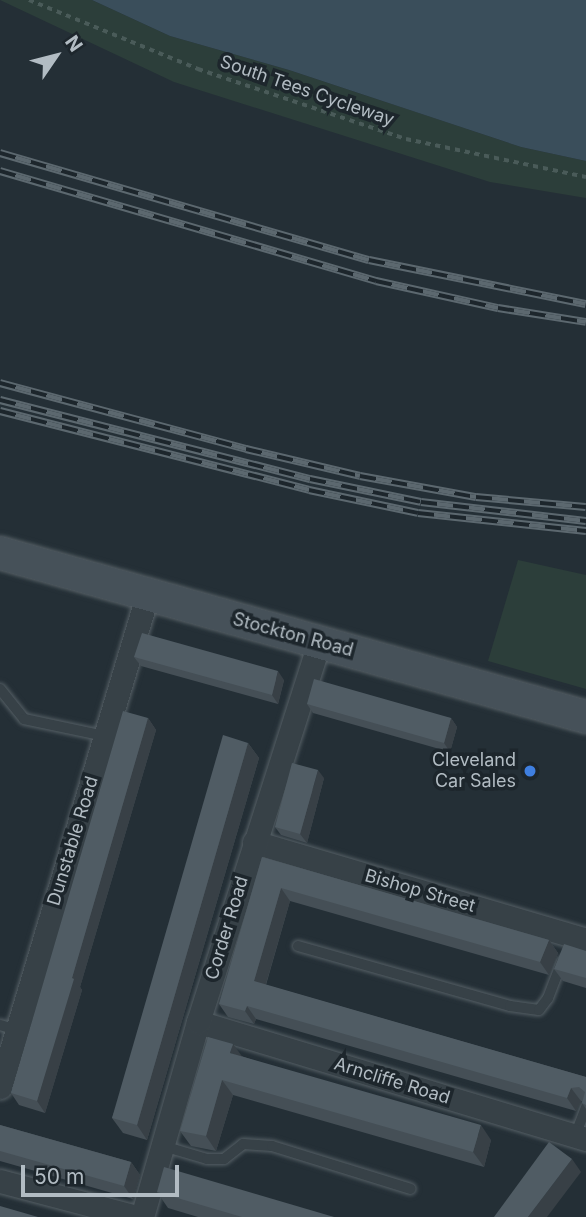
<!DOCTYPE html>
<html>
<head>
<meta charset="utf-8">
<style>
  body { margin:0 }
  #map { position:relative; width:586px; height:1217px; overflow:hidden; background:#242f36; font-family:Inter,sans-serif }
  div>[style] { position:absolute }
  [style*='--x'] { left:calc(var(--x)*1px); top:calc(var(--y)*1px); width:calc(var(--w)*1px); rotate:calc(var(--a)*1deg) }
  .green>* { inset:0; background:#2c3e3a }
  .water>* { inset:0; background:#3a4e5b }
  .path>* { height:3.5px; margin-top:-1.75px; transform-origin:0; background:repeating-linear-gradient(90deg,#4a5b59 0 5px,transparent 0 10px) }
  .roads { filter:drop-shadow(0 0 2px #555f65) drop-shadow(0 0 2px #555f65) }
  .service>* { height:10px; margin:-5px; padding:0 5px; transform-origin:5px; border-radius:5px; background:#374147 }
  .minor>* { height:23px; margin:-11.5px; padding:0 11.5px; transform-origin:11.5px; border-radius:11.5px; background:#374147 }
  .secondary>* { height:32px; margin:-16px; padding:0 16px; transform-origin:16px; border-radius:16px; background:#465159 }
  .rail>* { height:8px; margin-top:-4px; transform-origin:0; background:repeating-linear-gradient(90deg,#1d262c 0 16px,#5c686f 0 32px); box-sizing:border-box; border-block:2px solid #5c686f }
  .wall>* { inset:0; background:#454f56 }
  .shaded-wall>* { inset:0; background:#384046 }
  .building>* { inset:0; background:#505c64 }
  .dots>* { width:19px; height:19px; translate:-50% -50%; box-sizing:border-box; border:4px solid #1d262c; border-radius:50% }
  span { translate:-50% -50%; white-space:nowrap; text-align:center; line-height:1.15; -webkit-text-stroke:7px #1d262c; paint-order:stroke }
  .street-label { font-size:18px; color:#b2bcc3 }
  .poi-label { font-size:18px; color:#b2bcc3 }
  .right { translate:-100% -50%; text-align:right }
  .north { position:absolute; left:21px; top:21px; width:70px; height:70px; -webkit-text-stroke:5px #1d262c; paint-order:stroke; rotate:55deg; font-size:19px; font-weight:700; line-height:28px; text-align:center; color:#b2bcc3 }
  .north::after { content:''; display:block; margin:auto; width:24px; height:32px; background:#b2bcc3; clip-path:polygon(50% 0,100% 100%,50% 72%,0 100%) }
  .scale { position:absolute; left:21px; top:1165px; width:158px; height:32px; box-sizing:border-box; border:4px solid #b2bcc3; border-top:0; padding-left:9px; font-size:21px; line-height:24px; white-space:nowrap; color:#b2bcc3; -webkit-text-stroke:5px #1d262c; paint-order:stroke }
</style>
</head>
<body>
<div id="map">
  <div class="green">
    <div style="clip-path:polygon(0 0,92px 0,170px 36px,289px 70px,521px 147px,586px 161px,586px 198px,490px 182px,174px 82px)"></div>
    <div style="clip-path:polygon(518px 560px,586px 575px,586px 689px,488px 661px)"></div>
  </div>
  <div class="water">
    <div style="clip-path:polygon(92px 0,586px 0,586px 161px,521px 147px,289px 70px,170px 36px)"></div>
  </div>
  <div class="path">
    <div style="--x:29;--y:0;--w:183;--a:22.2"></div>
    <div style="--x:198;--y:69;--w:219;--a:18.6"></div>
    <div style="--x:406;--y:139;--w:184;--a:11.9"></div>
  </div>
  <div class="roads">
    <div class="service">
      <div style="--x:0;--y:689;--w:38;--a:51"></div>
      <div style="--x:24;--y:719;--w:83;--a:11.9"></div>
      <div style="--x:298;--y:946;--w:220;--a:15.8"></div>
      <div style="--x:510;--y:1006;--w:29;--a:8"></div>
      <div style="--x:539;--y:1010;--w:15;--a:-53"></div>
      <div style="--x:548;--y:998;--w:39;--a:-69"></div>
      <div style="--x:0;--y:1025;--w:18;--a:16"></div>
      <div style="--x:575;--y:1136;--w:31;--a:-69"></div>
      <div style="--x:163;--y:1146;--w:46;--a:16.5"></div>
      <div style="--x:207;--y:1159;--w:17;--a:0"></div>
      <div style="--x:224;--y:1159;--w:24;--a:-38"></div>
      <div style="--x:243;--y:1144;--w:29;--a:4"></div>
      <div style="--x:272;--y:1146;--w:145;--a:17.2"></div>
    </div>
    <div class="minor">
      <div style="--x:254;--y:842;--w:346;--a:16.4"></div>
      <div style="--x:198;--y:1022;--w:405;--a:16.8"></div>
      <div style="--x:0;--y:1087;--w:513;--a:-73.33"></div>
      <div style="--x:0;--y:1181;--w:141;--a:14.8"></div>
      <div style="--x:142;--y:1217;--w:203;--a:-74"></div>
      <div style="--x:198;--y:1022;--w:399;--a:-72.3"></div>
    </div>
    <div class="secondary">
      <div style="--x:0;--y:553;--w:609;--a:15.63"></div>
    </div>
  </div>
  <div class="rail">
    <div style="--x:0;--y:153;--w:384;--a:16.2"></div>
    <div style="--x:369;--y:260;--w:221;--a:11.5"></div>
    <div style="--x:0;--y:171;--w:392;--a:16.3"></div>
    <div style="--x:376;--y:281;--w:125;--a:12.5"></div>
    <div style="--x:498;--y:308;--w:89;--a:9"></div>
    <div style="--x:0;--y:383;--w:255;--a:15"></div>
    <div style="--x:246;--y:449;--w:117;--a:13.3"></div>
    <div style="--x:360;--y:476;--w:118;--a:10.3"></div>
    <div style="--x:476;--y:497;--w:110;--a:5.2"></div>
    <div style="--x:0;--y:400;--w:320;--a:14.3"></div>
    <div style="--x:310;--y:479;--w:113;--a:11.7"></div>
    <div style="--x:421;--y:502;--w:166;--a:6.6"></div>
    <div style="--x:0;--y:411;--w:319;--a:14.3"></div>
    <div style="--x:309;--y:490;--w:111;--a:11.9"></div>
    <div style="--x:418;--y:513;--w:169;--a:6.1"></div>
  </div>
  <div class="wall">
    <div style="clip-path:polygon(134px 657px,284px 680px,278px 704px,141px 666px)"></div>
    <div style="clip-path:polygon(307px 704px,451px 718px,457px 727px,450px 752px,313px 713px)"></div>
    <div style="clip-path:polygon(148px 718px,156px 730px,80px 987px,82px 990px,45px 1113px,19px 1105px,11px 1093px)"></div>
    <div style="clip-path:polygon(248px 743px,259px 758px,147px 1140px,123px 1133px,112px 1118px)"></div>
    <div style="clip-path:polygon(324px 778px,307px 843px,281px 835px,275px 827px)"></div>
    <div style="clip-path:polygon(262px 857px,549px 940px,558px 953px,549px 975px,290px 901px,266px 985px,586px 1077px,586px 1109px,582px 1103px,582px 1101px,581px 1101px,576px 1111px,256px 1019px,254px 1024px,228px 1017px,219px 1004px)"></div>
    <div style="clip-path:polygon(586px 951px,586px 988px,563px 981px,554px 969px)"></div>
    <div style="clip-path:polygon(241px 1056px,491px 1140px,484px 1167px,233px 1095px,216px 1151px,191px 1146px,180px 1131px)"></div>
    <div style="clip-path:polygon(0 1125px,131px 1162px,140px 1175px,133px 1199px,0 1161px)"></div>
    <div style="clip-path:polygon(157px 1192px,334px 1217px,198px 1217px,168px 1208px)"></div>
  </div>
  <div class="shaded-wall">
    <div style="clip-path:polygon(278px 671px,284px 680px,278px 704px,272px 695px)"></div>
    <div style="clip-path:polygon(148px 718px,156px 730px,80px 987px,82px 990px,45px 1113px,37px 1101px,72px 978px)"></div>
    <div style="clip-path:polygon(451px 718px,457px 727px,450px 752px,444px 743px)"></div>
    <div style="clip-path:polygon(248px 743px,259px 758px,147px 1140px,137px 1125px)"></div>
    <div style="clip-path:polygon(318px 770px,324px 778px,307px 843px,300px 834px)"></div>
    <div style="clip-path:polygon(281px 888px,290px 901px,263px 994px,254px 981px)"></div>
    <div style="clip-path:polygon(549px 940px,558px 953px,549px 975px,540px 962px)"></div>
    <div style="clip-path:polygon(247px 1006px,256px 1019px,254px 1024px,245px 1011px)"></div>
    <div style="clip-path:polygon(233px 1044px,244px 1059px,230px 1053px)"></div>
    <div style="clip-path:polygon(222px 1080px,233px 1095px,216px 1151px,206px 1136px)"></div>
    <div style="clip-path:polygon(571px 1088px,581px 1101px,576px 1111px,567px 1098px)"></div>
    <div style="clip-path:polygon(481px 1125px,491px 1140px,484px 1167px,473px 1152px)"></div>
    <div style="clip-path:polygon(572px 1159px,581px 1172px,547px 1217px,528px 1217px)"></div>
    <div style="clip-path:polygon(131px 1162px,140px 1175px,133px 1199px,124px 1186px)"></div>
  </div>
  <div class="building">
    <div style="clip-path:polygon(142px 633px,278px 671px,272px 695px,134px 657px)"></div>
    <div style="clip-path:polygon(314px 679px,451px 718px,444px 743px,307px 704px)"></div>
    <div style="clip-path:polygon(123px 711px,148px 718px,72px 978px,74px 979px,37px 1101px,11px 1093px)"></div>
    <div style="clip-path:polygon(223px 735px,248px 743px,137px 1125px,112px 1118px)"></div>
    <div style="clip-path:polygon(292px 763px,318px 770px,300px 834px,275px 827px)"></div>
    <div style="clip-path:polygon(262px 857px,549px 940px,540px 962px,281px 888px,254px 981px,586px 1077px,586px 1105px,582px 1103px,585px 1092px,579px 1087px,571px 1088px,567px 1098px,247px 1006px,245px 1011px,219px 1004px)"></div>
    <div style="clip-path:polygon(564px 944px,586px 951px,586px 978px,554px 969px)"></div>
    <div style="clip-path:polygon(208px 1037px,233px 1044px,230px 1053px,481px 1125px,473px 1152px,222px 1080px,206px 1136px,180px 1131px)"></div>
    <div style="clip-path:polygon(0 1125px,131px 1162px,124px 1186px,0 1151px)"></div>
    <div style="clip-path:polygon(549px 1142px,572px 1159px,528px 1217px,494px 1217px)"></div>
    <div style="clip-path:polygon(164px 1167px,334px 1217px,242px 1217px,157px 1192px)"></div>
    <div style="clip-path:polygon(0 1206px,38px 1217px,0 1217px)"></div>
  </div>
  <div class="dots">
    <div style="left:530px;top:771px;background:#3f7fe0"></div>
  </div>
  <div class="street-label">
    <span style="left:307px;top:91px;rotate:19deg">South Tees Cycleway</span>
    <span style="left:293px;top:635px;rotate:15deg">Stockton Road</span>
    <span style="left:73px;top:841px;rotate:-73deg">Dunstable Road</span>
    <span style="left:420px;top:891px;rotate:16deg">Bishop Street</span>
    <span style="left:227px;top:928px;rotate:-73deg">Corder Road</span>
    <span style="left:392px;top:1081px;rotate:17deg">Arncliffe Road</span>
  </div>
  <div class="poi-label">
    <span class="right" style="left:516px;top:771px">Cleveland<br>Car Sales</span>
  </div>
  <div class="north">N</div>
  <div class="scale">50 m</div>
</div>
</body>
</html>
